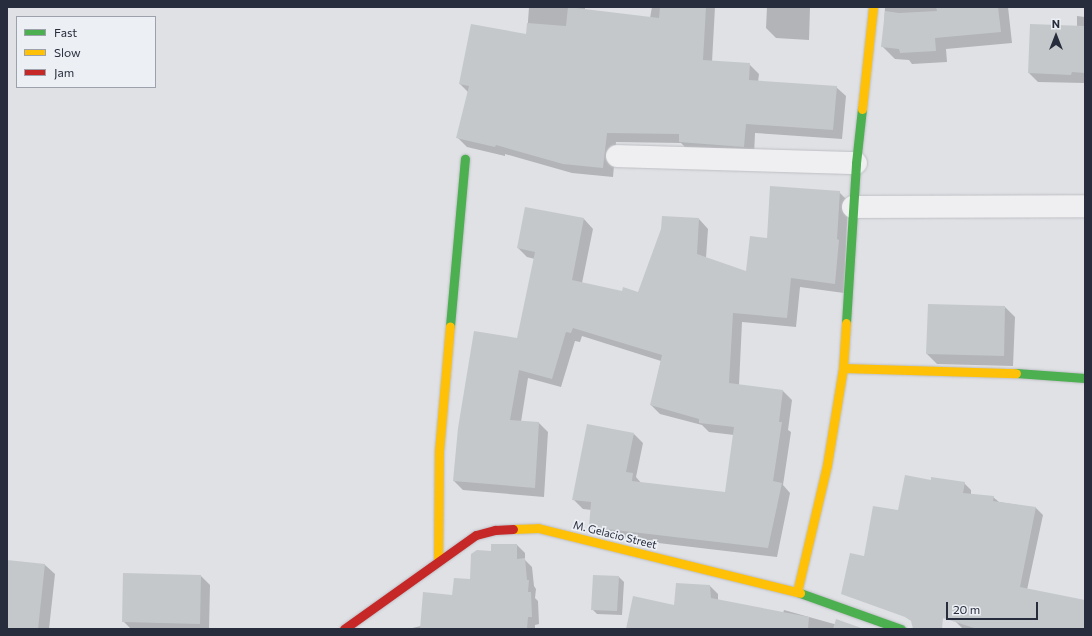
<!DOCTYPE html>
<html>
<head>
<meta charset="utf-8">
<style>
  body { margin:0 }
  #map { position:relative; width:1092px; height:636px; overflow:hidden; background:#dfe1e5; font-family:Commissioner,sans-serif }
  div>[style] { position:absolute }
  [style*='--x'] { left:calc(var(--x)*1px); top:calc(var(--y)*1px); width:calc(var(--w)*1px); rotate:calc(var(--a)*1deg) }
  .shadow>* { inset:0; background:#0003 }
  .building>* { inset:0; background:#c5c8cb }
  .roads { filter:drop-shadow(0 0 1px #bebfc3) drop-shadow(0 0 1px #bebfc3) }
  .street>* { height:22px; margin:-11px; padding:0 11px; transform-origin:11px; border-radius:11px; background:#efeff1 }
  .fast>* { height:9px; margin:-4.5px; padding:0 4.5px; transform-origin:4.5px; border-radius:4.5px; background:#4caf50 }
  .slow>* { height:9px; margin:-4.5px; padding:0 4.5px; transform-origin:4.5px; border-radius:4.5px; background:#ffc107 }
  .jam>* { height:9px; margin:-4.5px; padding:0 4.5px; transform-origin:4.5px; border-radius:4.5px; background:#c62828 }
  span { translate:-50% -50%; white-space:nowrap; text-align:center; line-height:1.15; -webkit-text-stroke:3.5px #eceff4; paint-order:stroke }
  .street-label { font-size:11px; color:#272d3d }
  .frame { position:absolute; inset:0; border:8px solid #272d3d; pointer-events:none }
  .legend { position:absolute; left:16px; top:16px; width:140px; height:72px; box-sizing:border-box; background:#eceff4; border:1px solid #9da1ab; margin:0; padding:5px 7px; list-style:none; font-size:12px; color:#272d3d }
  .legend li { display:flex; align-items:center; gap:8px; height:20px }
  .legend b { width:20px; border:1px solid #9da1ab }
  .north { position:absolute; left:1036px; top:16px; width:40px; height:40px; -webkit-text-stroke:3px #eceff4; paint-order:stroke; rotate:0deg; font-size:11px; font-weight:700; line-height:16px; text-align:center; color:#272d3d }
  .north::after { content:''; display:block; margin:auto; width:14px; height:18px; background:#272d3d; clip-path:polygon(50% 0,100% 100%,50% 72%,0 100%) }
  .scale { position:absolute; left:946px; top:602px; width:92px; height:18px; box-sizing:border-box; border:2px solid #272d3d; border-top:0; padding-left:5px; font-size:12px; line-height:14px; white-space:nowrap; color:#272d3d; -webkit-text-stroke:3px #eceff4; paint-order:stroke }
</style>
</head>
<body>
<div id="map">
  <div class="shadow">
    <div style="clip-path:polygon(529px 7px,585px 7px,585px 10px,650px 18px,652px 7px,715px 7px,712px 62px,749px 64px,759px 74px,758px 82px,836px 87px,846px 96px,842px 139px,755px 133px,754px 156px,689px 151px,681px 143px,616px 142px,613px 177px,572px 173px,505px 154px,505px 156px,467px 147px,458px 138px,468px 92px,460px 84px,527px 35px)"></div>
    <div style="clip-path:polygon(767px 7px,810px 7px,809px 40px,776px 38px,766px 28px)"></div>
    <div style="clip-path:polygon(885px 7px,1008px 7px,1012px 43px,946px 49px,947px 62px,912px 64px,909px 60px,895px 59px,883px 47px)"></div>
    <div style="clip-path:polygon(1077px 16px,1085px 17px,1085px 83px,1038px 82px,1029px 73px,1077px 27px)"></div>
    <div style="clip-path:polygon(839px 192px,848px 201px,844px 293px,800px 287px,796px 327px,742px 322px,739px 385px,783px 391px,792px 400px,788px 430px,791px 432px,783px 485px,790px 493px,777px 557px,599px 536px,590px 526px,592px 510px,583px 509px,573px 499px,634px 434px,643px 443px,636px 477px,642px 484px,726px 493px,734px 435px,709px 432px,702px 425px,660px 414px,651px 405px,661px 361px,582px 336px,580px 342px,575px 341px,561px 387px,528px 378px,521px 422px,539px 423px,548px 432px,544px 497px,463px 490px,454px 481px,518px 339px,535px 259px,527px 257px,518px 248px,584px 219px,593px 229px,582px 283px,622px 292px,639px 293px,699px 219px,708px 229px,706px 258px,746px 272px,768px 239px)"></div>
    <div style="clip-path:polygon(1005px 307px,1015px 317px,1013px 366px,937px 364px,927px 354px)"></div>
    <div style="clip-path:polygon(931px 481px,964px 483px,971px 490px,971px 495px,993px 497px,999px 502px,1036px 508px,1043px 515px,1027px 590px,1085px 601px,1085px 599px,1085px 629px,963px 629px,956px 622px,961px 608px,865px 557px,899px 512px)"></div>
    <div style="clip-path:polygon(517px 545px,525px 553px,525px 560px,532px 567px,534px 586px,536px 589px,535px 598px,538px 601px,539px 624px,535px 625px,535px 629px,408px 629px,421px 626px,470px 580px,492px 552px)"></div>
    <div style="clip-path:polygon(7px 561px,45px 565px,55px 574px,49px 629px,7px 629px)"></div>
    <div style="clip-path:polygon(201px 576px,210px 585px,209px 629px,131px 629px,124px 622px)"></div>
    <div style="clip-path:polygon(619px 577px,624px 582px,622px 615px,597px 614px,592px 609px)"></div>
    <div style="clip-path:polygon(710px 586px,718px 594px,718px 601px,783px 613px,784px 610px,852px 629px,627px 629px,675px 606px)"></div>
  </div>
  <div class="building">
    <div style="clip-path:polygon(568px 7px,659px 18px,660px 7px,706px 7px,703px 60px,750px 63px,749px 80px,837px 86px,833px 130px,746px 124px,744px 147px,679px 142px,679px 134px,607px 133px,603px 168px,563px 164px,496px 145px,495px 147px,456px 138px,469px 86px,459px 84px,471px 24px,526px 34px,527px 23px,566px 26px)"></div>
    <div style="clip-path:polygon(936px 7px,998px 7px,1001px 32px,935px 38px,936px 51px,900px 53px,899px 49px,881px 47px,885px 11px,899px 13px,937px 11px)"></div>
    <div style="clip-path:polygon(1030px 24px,1085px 26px,1085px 73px,1072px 72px,1071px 75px,1028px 73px)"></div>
    <div style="clip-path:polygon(770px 186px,840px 191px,837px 239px,839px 240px,835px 284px,791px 278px,787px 318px,733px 313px,729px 383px,783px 390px,779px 422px,782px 422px,773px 481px,782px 483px,768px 548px,589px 527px,591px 502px,572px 500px,587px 424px,634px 433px,626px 472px,633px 473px,632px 481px,725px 492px,734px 427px,699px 423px,699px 419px,650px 405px,662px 355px,573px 328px,571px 333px,566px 332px,552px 379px,519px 370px,510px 420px,539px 422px,535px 488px,453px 481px,458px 428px,474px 331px,517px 338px,535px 252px,517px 248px,525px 207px,584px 218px,572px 280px,622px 291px,623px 287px,638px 292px,661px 229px,662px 216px,699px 218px,697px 254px,746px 271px,750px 236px,767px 238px)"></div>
    <div style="clip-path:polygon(928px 304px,1005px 306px,1004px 356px,926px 354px)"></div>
    <div style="clip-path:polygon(905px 475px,931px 480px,931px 477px,965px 482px,963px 493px,994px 496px,993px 501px,1036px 507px,1020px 587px,1085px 600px,1085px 629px,977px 629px,943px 618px,942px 629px,913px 629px,911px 621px,905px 617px,841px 594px,850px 553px,864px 556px,873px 506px,898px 510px)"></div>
    <div style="clip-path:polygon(491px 544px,517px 544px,517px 559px,525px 558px,527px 580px,529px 580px,528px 592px,531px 592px,532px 617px,528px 617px,527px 629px,420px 629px,423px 592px,452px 595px,454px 578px,470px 579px,471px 554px,477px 550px,491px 551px)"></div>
    <div style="clip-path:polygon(7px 560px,45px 564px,38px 629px,7px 629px)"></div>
    <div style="clip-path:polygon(123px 573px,201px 575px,200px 624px,122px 622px)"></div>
    <div style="clip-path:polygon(593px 575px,619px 576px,617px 611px,591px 610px)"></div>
    <div style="clip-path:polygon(676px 583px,710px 585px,711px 598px,809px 617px,808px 629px,626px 629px,633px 596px,674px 605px)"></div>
    <div style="clip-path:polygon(836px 619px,864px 629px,833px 629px)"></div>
  </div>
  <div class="roads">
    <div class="street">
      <div style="--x:617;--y:156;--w:239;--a:1.7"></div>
      <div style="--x:853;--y:207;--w:232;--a:-0.2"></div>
    </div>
    <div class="fast">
      <div style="--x:846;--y:323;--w:160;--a:-86.4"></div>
      <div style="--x:856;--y:163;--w:54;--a:-83.7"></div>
      <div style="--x:450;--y:326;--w:168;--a:-84.9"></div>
      <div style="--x:1016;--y:373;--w:69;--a:4.1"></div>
      <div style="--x:800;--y:593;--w:107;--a:19.6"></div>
    </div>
    <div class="slow">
      <div style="--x:862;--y:109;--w:103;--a:-83.8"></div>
      <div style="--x:843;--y:368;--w:173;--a:1.7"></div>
      <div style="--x:513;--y:529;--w:25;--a:-2"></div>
      <div style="--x:538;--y:528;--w:270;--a:13.9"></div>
      <div style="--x:438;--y:561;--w:110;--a:-89.5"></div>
      <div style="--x:439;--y:451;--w:125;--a:-85"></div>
      <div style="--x:797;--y:592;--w:130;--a:-76.7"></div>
      <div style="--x:827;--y:465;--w:98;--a:-80.6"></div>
      <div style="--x:843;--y:368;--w:45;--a:-86.2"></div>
    </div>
    <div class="jam">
      <div style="--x:344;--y:629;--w:162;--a:-35.5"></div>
      <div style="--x:476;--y:535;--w:20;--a:-15"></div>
      <div style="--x:495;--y:530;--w:18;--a:-3"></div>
    </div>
  </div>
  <div class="street-label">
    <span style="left:615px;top:535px;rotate:14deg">M. Gelacio Street</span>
  </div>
  <div class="frame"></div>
  <ul class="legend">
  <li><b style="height:5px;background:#4caf50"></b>Fast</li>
  <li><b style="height:5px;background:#ffc107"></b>Slow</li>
  <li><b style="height:5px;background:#c62828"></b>Jam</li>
  </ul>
  <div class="north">N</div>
  <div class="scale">20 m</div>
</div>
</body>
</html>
